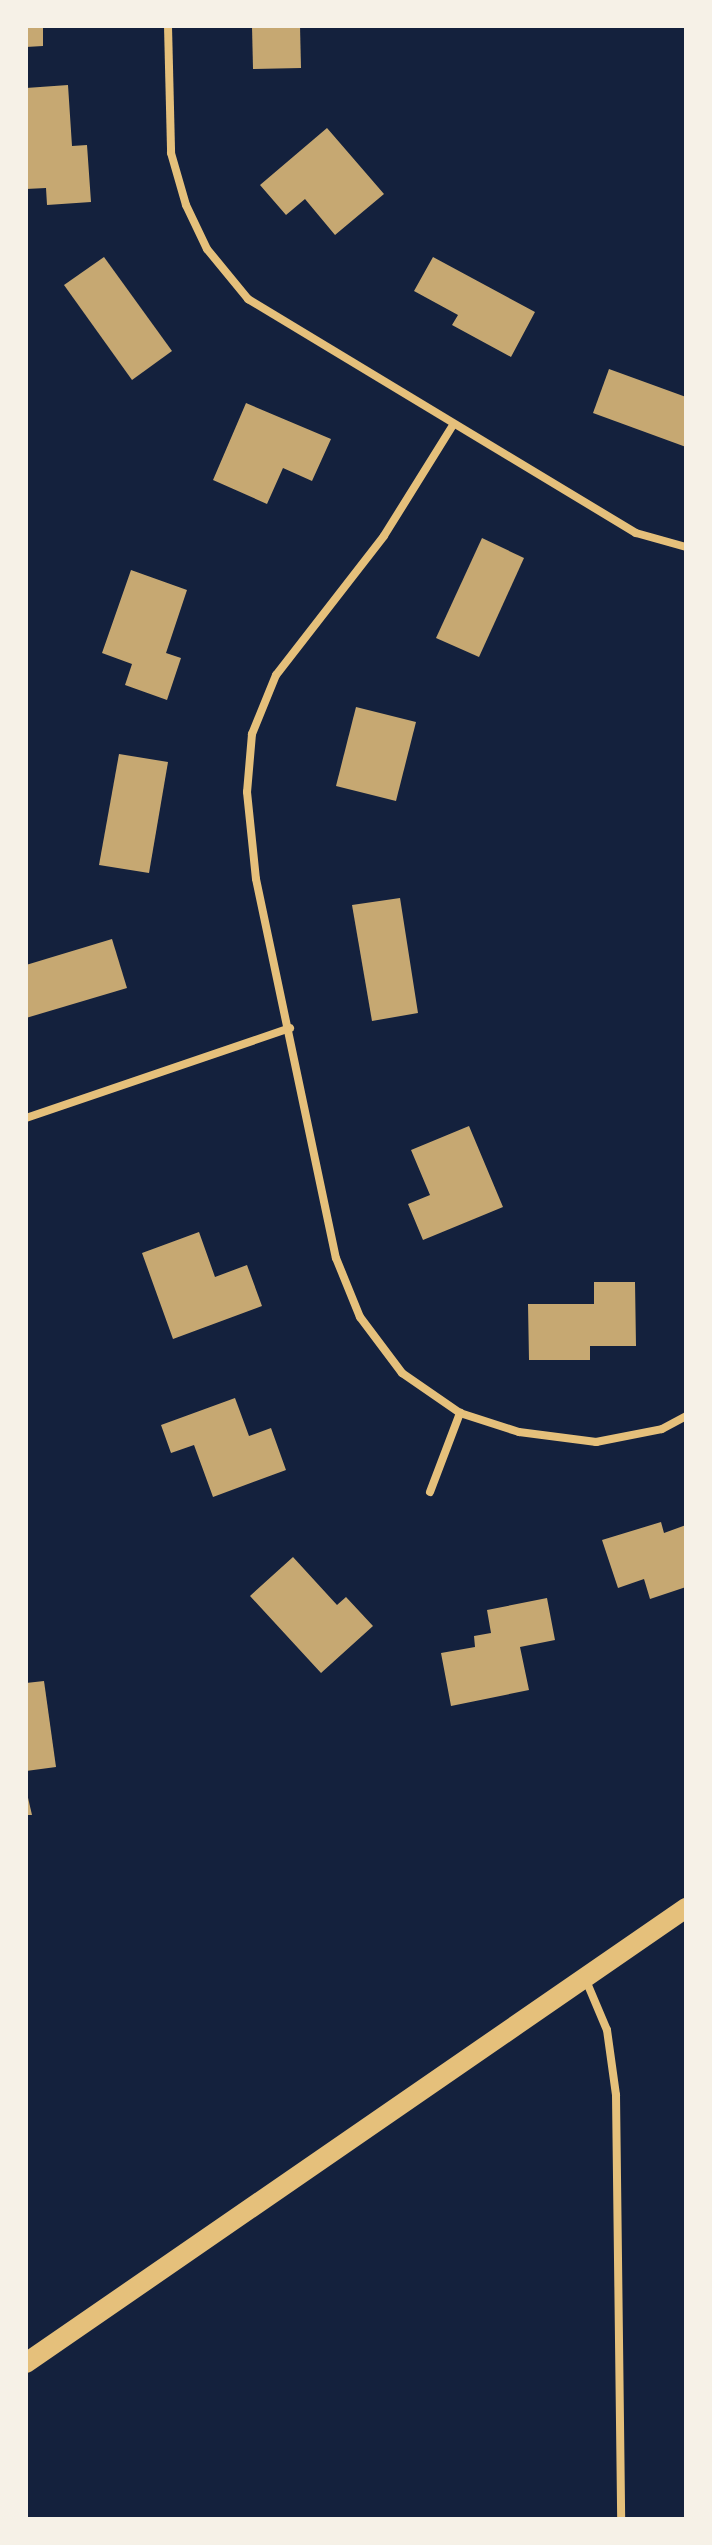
<!DOCTYPE html>
<html>
<head>
<meta charset="utf-8">
<style>
  body { margin:0 }
  #map { position:relative; width:712px; height:2545px; overflow:hidden; background:#14213d; font-family:"Fira Sans",sans-serif }
  div>[style] { position:absolute }
  [style*='--x'] { left:calc(var(--x)*1px); top:calc(var(--y)*1px); width:calc(var(--w)*1px); rotate:calc(var(--a)*1deg) }
  .building>* { inset:0; background:#c6a872 }
  .minor>* { height:8px; margin:-4px; padding:0 4px; transform-origin:4px; border-radius:4px; background:#e5c07b }
  .primary>* { height:20px; margin:-10px; padding:0 10px; transform-origin:10px; border-radius:10px; background:#e5c07b }
  span { translate:-50% -50%; white-space:nowrap; text-align:center; line-height:1.15; -webkit-text-stroke:7px #f6f1e7; paint-order:stroke }
  .frame { position:absolute; inset:0; border:28px solid #f6f1e7; pointer-events:none }
</style>
</head>
<body>
<div id="map">
  <div class="building">
    <div style="clip-path:polygon(26px 26px,43px 26px,43px 46px,26px 47px)"></div>
    <div style="clip-path:polygon(252px 26px,300px 26px,301px 68px,253px 69px)"></div>
    <div style="clip-path:polygon(68px 85px,72px 146px,87px 145px,91px 202px,47px 205px,46px 188px,26px 189px,26px 88px)"></div>
    <div style="clip-path:polygon(327px 128px,384px 194px,335px 235px,305px 199px,286px 215px,260px 185px)"></div>
    <div style="clip-path:polygon(104px 257px,172px 351px,132px 380px,64px 285px)"></div>
    <div style="clip-path:polygon(433px 257px,535px 312px,511px 357px,452px 325px,458px 315px,414px 291px)"></div>
    <div style="clip-path:polygon(609px 369px,686px 397px,686px 447px,593px 413px)"></div>
    <div style="clip-path:polygon(246px 403px,331px 439px,312px 481px,283px 468px,267px 504px,213px 480px)"></div>
    <div style="clip-path:polygon(482px 538px,524px 558px,479px 657px,436px 638px)"></div>
    <div style="clip-path:polygon(131px 570px,187px 590px,166px 653px,181px 658px,167px 700px,125px 685px,132px 664px,102px 653px)"></div>
    <div style="clip-path:polygon(356px 707px,416px 722px,396px 801px,336px 786px)"></div>
    <div style="clip-path:polygon(119px 754px,168px 762px,149px 873px,99px 865px)"></div>
    <div style="clip-path:polygon(400px 898px,418px 1013px,372px 1021px,352px 905px)"></div>
    <div style="clip-path:polygon(112px 939px,127px 988px,26px 1018px,26px 965px)"></div>
    <div style="clip-path:polygon(469px 1126px,503px 1207px,423px 1240px,408px 1204px,430px 1195px,411px 1150px)"></div>
    <div style="clip-path:polygon(199px 1232px,215px 1277px,247px 1265px,262px 1306px,173px 1339px,142px 1253px)"></div>
    <div style="clip-path:polygon(594px 1282px,635px 1282px,636px 1346px,590px 1346px,590px 1360px,529px 1360px,528px 1304px,594px 1304px)"></div>
    <div style="clip-path:polygon(235px 1398px,249px 1436px,271px 1428px,286px 1470px,213px 1497px,194px 1445px,171px 1453px,161px 1425px)"></div>
    <div style="clip-path:polygon(661px 1522px,664px 1533px,686px 1525px,686px 1587px,650px 1599px,644px 1579px,618px 1588px,602px 1540px)"></div>
    <div style="clip-path:polygon(293px 1557px,337px 1605px,346px 1597px,373px 1626px,321px 1673px,250px 1596px)"></div>
    <div style="clip-path:polygon(547px 1598px,555px 1640px,520px 1647px,529px 1690px,451px 1706px,441px 1653px,475px 1647px,474px 1636px,491px 1633px,487px 1610px)"></div>
    <div style="clip-path:polygon(44px 1681px,56px 1767px,26px 1771px,26px 1683px)"></div>
    <div style="clip-path:polygon(26px 1789px,32px 1815px,26px 1815px)"></div>
  </div>
  <div class="minor">
    <div style="--x:168;--y:26;--w:127;--a:88.6"></div>
    <div style="--x:171;--y:153;--w:54;--a:73.9"></div>
    <div style="--x:186;--y:205;--w:49;--a:64.5"></div>
    <div style="--x:207;--y:249;--w:65;--a:50.6"></div>
    <div style="--x:248;--y:299;--w:453;--a:31.1"></div>
    <div style="--x:636;--y:533;--w:52;--a:15.6"></div>
    <div style="--x:453;--y:425;--w:131;--a:121.9"></div>
    <div style="--x:384;--y:536;--w:176;--a:127.8"></div>
    <div style="--x:276;--y:675;--w:64;--a:112.1"></div>
    <div style="--x:252;--y:734;--w:58;--a:94.9"></div>
    <div style="--x:247;--y:792;--w:87;--a:84.1"></div>
    <div style="--x:256;--y:879;--w:387;--a:78.1"></div>
    <div style="--x:336;--y:1258;--w:64;--a:67.9"></div>
    <div style="--x:360;--y:1317;--w:70;--a:53.1"></div>
    <div style="--x:402;--y:1373;--w:70;--a:34.6"></div>
    <div style="--x:460;--y:1413;--w:62;--a:17.9"></div>
    <div style="--x:519;--y:1432;--w:78;--a:7.4"></div>
    <div style="--x:596;--y:1442;--w:67;--a:-11.1"></div>
    <div style="--x:662;--y:1429;--w:27;--a:-28"></div>
    <div style="--x:26;--y:1118;--w:279;--a:-18.8"></div>
    <div style="--x:430;--y:1492;--w:85;--a:-69.2"></div>
    <div style="--x:585;--y:1978;--w:56;--a:67.1"></div>
    <div style="--x:607;--y:2030;--w:66;--a:82.1"></div>
    <div style="--x:616;--y:2095;--w:424;--a:89.3"></div>
  </div>
  <div class="primary">
    <div style="--x:26;--y:2363;--w:802;--a:-34.58"></div>
  </div>
  <div class="frame"></div>
</div>
</body>
</html>
